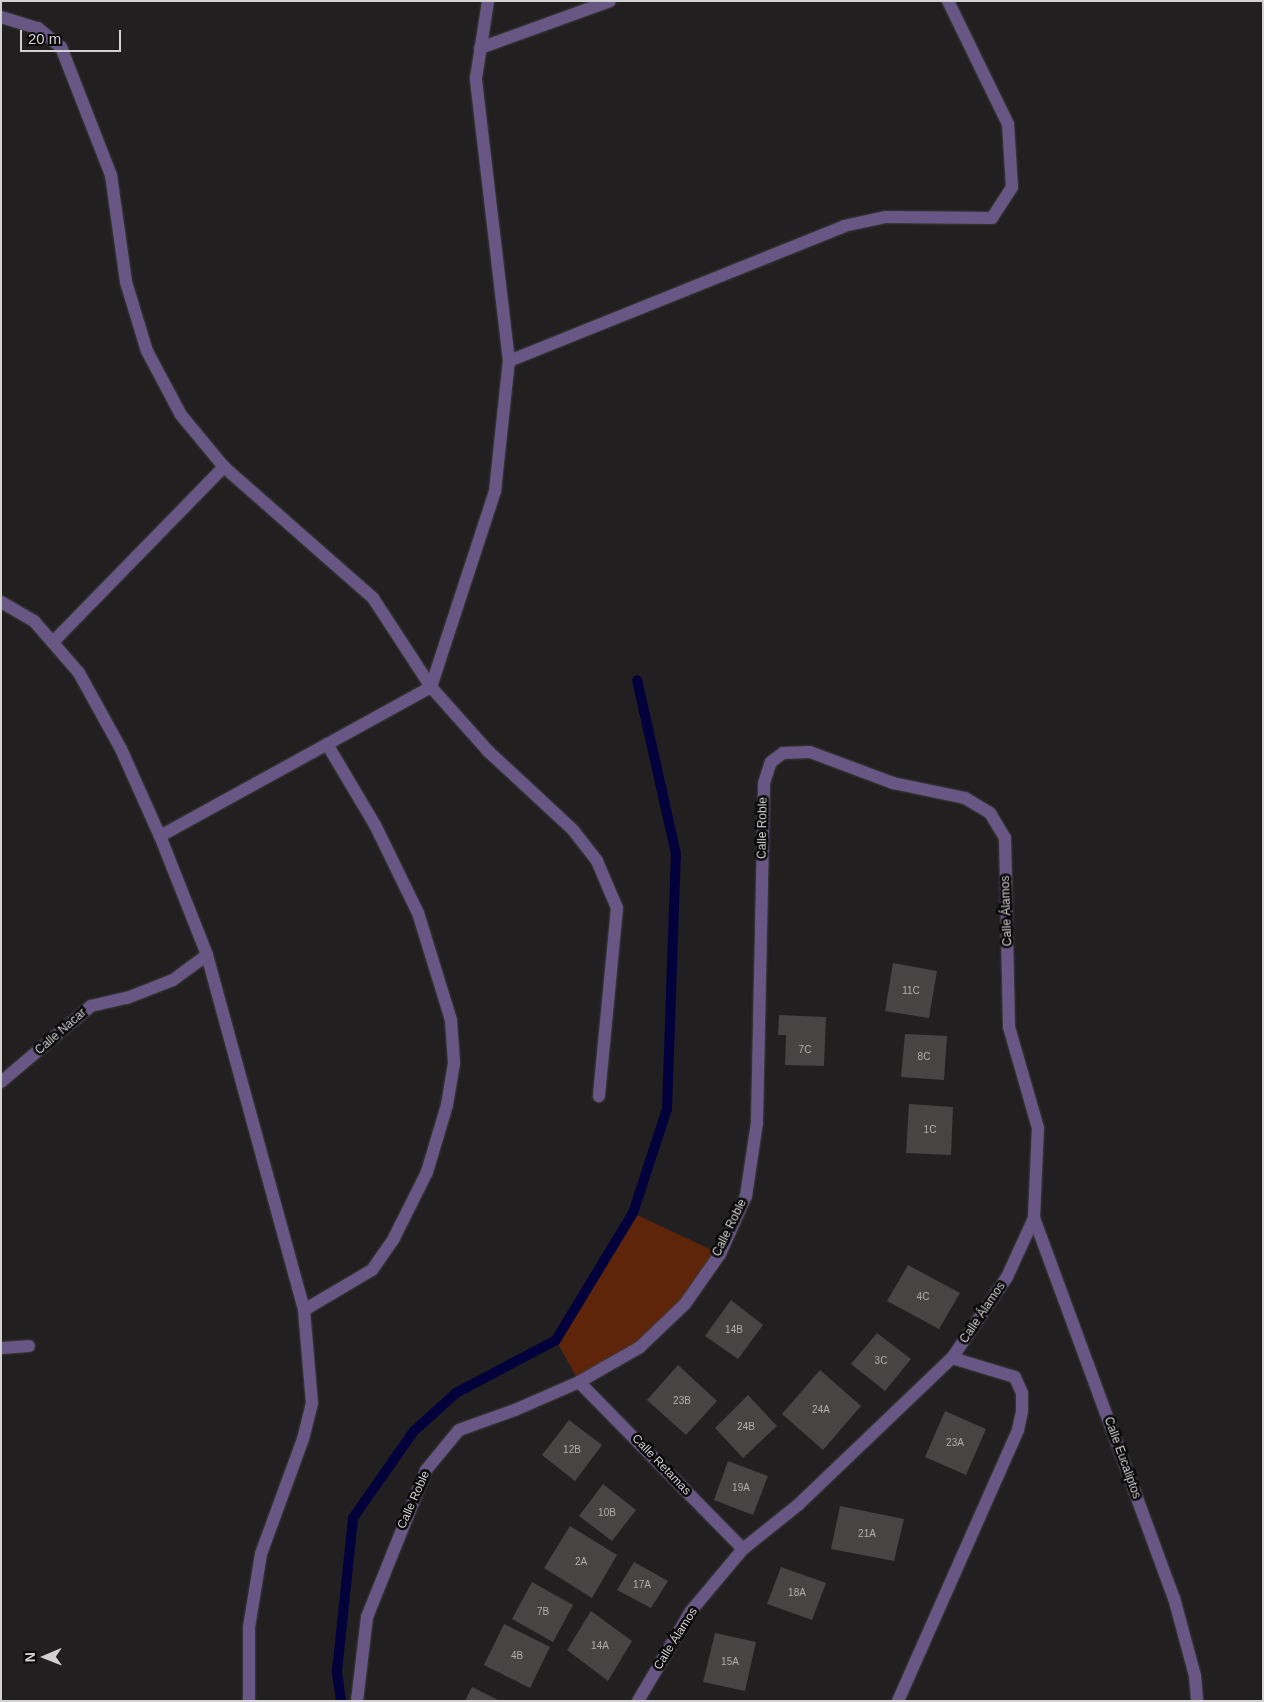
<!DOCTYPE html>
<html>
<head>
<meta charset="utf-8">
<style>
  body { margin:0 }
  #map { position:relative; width:1264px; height:1702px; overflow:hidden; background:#211f20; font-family:Helvetica,sans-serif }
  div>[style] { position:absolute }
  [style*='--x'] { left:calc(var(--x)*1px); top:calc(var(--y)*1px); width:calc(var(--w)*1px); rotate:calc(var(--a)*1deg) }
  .green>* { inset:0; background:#5f250a }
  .stream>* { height:10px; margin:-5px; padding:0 5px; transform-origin:5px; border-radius:5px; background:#03013b }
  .building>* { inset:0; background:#474444 }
  .roads { filter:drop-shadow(0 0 1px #3d3c3d) drop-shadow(0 0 1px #3d3c3d) }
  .service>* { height:12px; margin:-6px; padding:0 6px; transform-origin:6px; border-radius:6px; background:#685785 }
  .minor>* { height:12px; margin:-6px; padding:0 6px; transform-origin:6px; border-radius:6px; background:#685785 }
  span { translate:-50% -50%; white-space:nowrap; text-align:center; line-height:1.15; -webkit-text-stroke:5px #0a090a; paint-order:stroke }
  .number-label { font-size:10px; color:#b0aeaf }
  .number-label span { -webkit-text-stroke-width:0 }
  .street-label { font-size:12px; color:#d3d2d3 }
  .frame { position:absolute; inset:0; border:2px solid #d3d2d3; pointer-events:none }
  .north { position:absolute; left:20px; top:1632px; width:50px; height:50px; -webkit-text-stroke:4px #0a090a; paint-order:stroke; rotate:269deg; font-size:14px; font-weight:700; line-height:20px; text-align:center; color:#d3d2d3 }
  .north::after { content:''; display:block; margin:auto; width:18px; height:22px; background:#d3d2d3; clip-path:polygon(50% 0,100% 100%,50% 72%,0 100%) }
  .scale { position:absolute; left:20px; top:30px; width:101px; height:22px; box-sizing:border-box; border:2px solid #d3d2d3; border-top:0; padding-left:6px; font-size:15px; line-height:18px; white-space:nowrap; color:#d3d2d3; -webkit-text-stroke:4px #0a090a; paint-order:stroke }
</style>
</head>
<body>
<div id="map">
  <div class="green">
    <div style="clip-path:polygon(633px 1213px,720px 1254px,685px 1304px,640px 1347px,579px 1382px,556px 1340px)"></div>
  </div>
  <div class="stream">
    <div style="--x:341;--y:1701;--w:30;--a:-98"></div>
    <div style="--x:337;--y:1671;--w:154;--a:-84"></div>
    <div style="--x:353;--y:1518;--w:106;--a:-55"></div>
    <div style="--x:414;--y:1431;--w:57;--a:-42.1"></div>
    <div style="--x:456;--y:1393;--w:113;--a:-27.9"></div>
    <div style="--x:556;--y:1340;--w:149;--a:-58.8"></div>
    <div style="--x:633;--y:1213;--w:109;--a:-71.9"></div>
    <div style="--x:667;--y:1109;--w:255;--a:-88"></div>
    <div style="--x:676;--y:854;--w:178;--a:-102.6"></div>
  </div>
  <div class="building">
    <div style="clip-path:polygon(893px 963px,937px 971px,929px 1018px,885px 1011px)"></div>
    <div style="clip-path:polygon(779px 1015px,826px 1017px,824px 1066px,785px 1065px,786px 1035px,778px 1035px)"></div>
    <div style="clip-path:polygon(905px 1034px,947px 1036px,944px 1080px,901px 1077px)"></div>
    <div style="clip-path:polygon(909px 1104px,953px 1107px,951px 1155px,906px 1153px)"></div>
    <div style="clip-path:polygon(908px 1265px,960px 1293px,939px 1329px,887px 1301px)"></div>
    <div style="clip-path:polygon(731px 1300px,763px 1325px,738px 1359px,705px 1336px)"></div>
    <div style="clip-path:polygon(877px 1333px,911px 1359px,885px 1391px,851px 1364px)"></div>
    <div style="clip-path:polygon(678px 1365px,717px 1401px,686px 1435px,647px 1400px)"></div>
    <div style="clip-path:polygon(820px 1370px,861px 1406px,823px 1450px,782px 1414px)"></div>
    <div style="clip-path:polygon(748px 1395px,777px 1426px,743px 1458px,715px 1428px)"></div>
    <div style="clip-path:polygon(945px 1411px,986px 1429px,966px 1475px,925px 1457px)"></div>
    <div style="clip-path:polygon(569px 1420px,602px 1445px,575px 1481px,542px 1455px)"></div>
    <div style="clip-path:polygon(728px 1461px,768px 1476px,753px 1515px,714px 1500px)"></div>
    <div style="clip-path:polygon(603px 1484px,636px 1510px,612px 1541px,579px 1516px)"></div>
    <div style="clip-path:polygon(840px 1506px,904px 1519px,894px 1561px,831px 1549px)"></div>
    <div style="clip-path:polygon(570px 1526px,617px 1555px,592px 1598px,544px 1568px)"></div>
    <div style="clip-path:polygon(634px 1562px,668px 1581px,651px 1608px,617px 1590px)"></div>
    <div style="clip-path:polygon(781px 1567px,826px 1583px,812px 1620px,767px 1604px)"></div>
    <div style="clip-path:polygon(532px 1582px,573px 1605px,553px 1642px,512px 1619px)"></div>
    <div style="clip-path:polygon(591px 1611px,632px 1641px,608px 1681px,567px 1650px)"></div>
    <div style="clip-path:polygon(504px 1624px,550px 1647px,530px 1688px,484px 1665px)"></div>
    <div style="clip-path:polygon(715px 1633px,756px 1642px,745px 1691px,703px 1682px)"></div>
    <div style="clip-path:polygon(472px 1687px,500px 1701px,465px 1701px)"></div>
  </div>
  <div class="roads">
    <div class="service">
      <div style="--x:1034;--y:1218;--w:405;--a:69.8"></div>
      <div style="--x:1174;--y:1598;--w:81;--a:74.9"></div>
      <div style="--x:1195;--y:1676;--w:25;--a:85"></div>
      <div style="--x:579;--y:1382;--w:234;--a:45.5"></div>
      <div style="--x:357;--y:1701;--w:85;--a:-83.2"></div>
      <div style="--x:367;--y:1617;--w:158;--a:-68.1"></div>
      <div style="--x:426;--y:1470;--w:52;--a:-50.5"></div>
      <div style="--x:459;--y:1430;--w:59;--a:-19.7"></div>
      <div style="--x:515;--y:1410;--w:70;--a:-23.6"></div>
      <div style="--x:579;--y:1382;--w:70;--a:-29.8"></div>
      <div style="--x:640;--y:1347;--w:62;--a:-43.7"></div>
      <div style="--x:685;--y:1304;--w:61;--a:-55"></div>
      <div style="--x:720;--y:1254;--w:64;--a:-65.9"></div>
      <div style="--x:746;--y:1196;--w:75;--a:-81.5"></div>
      <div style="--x:757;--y:1122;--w:339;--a:-88.8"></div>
      <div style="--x:764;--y:783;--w:22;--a:-72"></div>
      <div style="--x:771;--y:762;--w:15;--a:-37"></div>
      <div style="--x:783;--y:753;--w:27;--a:-2"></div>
      <div style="--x:810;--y:752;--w:89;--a:20.5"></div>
      <div style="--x:893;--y:783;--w:74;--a:11.8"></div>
      <div style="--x:965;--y:798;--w:29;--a:31"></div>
      <div style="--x:898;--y:1701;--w:296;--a:-66.1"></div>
      <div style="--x:1018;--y:1430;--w:19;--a:-78"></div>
      <div style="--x:1022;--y:1411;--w:18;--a:-90"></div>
      <div style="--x:1022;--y:1393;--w:17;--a:-114"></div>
      <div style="--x:1015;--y:1377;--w:66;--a:-163.2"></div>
    </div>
    <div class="minor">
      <div style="--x:1;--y:17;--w:39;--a:17"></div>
      <div style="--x:38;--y:28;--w:30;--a:40"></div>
      <div style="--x:61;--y:47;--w:137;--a:68.7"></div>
      <div style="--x:111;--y:175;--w:108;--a:82"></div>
      <div style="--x:126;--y:282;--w:72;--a:73.1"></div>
      <div style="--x:147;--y:351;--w:72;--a:62"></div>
      <div style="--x:181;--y:415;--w:67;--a:50.4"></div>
      <div style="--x:224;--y:467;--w:198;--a:41.3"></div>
      <div style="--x:373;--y:598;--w:106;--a:56.9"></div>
      <div style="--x:431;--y:687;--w:86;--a:48.3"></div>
      <div style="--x:488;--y:751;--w:116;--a:42.9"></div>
      <div style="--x:573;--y:830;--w:39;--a:52"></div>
      <div style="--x:597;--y:861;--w:51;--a:66.9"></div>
      <div style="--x:617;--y:908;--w:189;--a:95.5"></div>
      <div style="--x:480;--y:48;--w:138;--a:-19.9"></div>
      <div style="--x:509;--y:361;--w:361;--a:-21.9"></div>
      <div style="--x:844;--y:226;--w:43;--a:-12.1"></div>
      <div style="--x:886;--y:217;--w:106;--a:0.5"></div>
      <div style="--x:992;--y:218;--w:37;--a:-57"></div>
      <div style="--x:1012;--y:187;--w:63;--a:-93.6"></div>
      <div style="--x:1008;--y:124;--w:137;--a:-116"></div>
      <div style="--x:1;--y:602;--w:38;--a:30"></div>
      <div style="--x:34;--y:621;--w:69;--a:49.1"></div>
      <div style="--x:79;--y:673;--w:87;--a:61.1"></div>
      <div style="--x:121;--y:749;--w:95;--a:65.9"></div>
      <div style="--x:160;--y:836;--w:128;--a:68.4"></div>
      <div style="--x:207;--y:955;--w:368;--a:74.7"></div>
      <div style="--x:304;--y:1310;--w:93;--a:85.1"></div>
      <div style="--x:312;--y:1403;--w:37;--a:104"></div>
      <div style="--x:303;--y:1439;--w:122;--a:110.1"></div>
      <div style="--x:261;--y:1554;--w:74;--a:99.3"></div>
      <div style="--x:249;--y:1627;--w:74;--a:90"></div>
      <div style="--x:53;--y:642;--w:245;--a:-45.7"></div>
      <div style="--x:160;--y:836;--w:309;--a:-28.8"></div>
      <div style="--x:431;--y:687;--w:206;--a:-71.9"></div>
      <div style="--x:495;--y:491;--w:131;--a:-83.9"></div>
      <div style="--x:509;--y:361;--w:285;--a:-96.7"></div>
      <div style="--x:476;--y:78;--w:78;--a:-81.1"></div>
      <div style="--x:1;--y:1082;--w:118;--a:-40.2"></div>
      <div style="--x:91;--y:1006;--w:37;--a:-13"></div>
      <div style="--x:127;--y:998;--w:49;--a:-21.4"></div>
      <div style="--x:173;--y:980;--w:42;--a:-36.3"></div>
      <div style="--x:304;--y:1310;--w:79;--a:-30.5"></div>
      <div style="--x:372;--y:1270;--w:39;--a:-55"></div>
      <div style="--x:394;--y:1238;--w:74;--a:-63.4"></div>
      <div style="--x:427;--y:1172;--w:70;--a:-73.4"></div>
      <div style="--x:447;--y:1105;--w:43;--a:-80.5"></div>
      <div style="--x:454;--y:1063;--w:43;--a:-94"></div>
      <div style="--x:451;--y:1020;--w:112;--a:-107.1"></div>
      <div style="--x:418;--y:913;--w:98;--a:-116"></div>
      <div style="--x:375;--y:825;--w:94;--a:-120.7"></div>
      <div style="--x:1;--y:1348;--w:28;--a:-4"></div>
      <div style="--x:638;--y:1701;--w:104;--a:-59.5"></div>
      <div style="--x:691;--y:1611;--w:81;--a:-50"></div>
      <div style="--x:743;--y:1549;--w:70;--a:-38.7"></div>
      <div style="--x:798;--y:1505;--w:213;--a:-43.7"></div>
      <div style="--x:952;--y:1358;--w:98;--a:-55.8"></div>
      <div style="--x:1007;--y:1277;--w:65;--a:-65.4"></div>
      <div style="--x:1034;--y:1218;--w:90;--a:-87.5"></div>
      <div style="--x:1038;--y:1128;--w:105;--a:-106"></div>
      <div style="--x:1009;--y:1027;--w:189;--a:-91.2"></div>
      <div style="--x:1005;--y:838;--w:29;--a:-121"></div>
    </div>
  </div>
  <div class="number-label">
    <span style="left:911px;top:991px">11C</span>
    <span style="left:805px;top:1050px">7C</span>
    <span style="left:924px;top:1057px">8C</span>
    <span style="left:930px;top:1130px">1C</span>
    <span style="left:923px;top:1297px">4C</span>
    <span style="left:734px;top:1330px">14B</span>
    <span style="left:881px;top:1361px">3C</span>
    <span style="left:682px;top:1401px">23B</span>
    <span style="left:821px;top:1410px">24A</span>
    <span style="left:746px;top:1427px">24B</span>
    <span style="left:955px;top:1443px">23A</span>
    <span style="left:572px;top:1450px">12B</span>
    <span style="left:741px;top:1488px">19A</span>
    <span style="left:607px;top:1513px">10B</span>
    <span style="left:867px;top:1534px">21A</span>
    <span style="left:581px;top:1562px">2A</span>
    <span style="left:642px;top:1585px">17A</span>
    <span style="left:797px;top:1593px">18A</span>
    <span style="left:543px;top:1612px">7B</span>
    <span style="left:600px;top:1646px">14A</span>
    <span style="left:517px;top:1656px">4B</span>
    <span style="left:730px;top:1662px">15A</span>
  </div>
  <div class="street-label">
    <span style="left:763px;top:828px;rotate:-89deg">Calle Roble</span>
    <span style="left:1007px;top:911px;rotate:-92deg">Calle Álamos</span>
    <span style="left:61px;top:1032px;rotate:-41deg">Calle Nacar</span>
    <span style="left:730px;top:1228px;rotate:-64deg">Calle Roble</span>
    <span style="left:983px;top:1313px;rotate:-56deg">Calle Álamos</span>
    <span style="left:1122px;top:1458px;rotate:70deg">Calle Eucaliptos</span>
    <span style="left:661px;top:1465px;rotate:46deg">Calle Retamas</span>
    <span style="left:414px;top:1500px;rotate:-66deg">Calle Roble</span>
    <span style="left:676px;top:1639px;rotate:-58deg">Calle Álamos</span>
  </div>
  <div class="frame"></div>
  <div class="north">N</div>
  <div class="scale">20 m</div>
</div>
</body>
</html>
